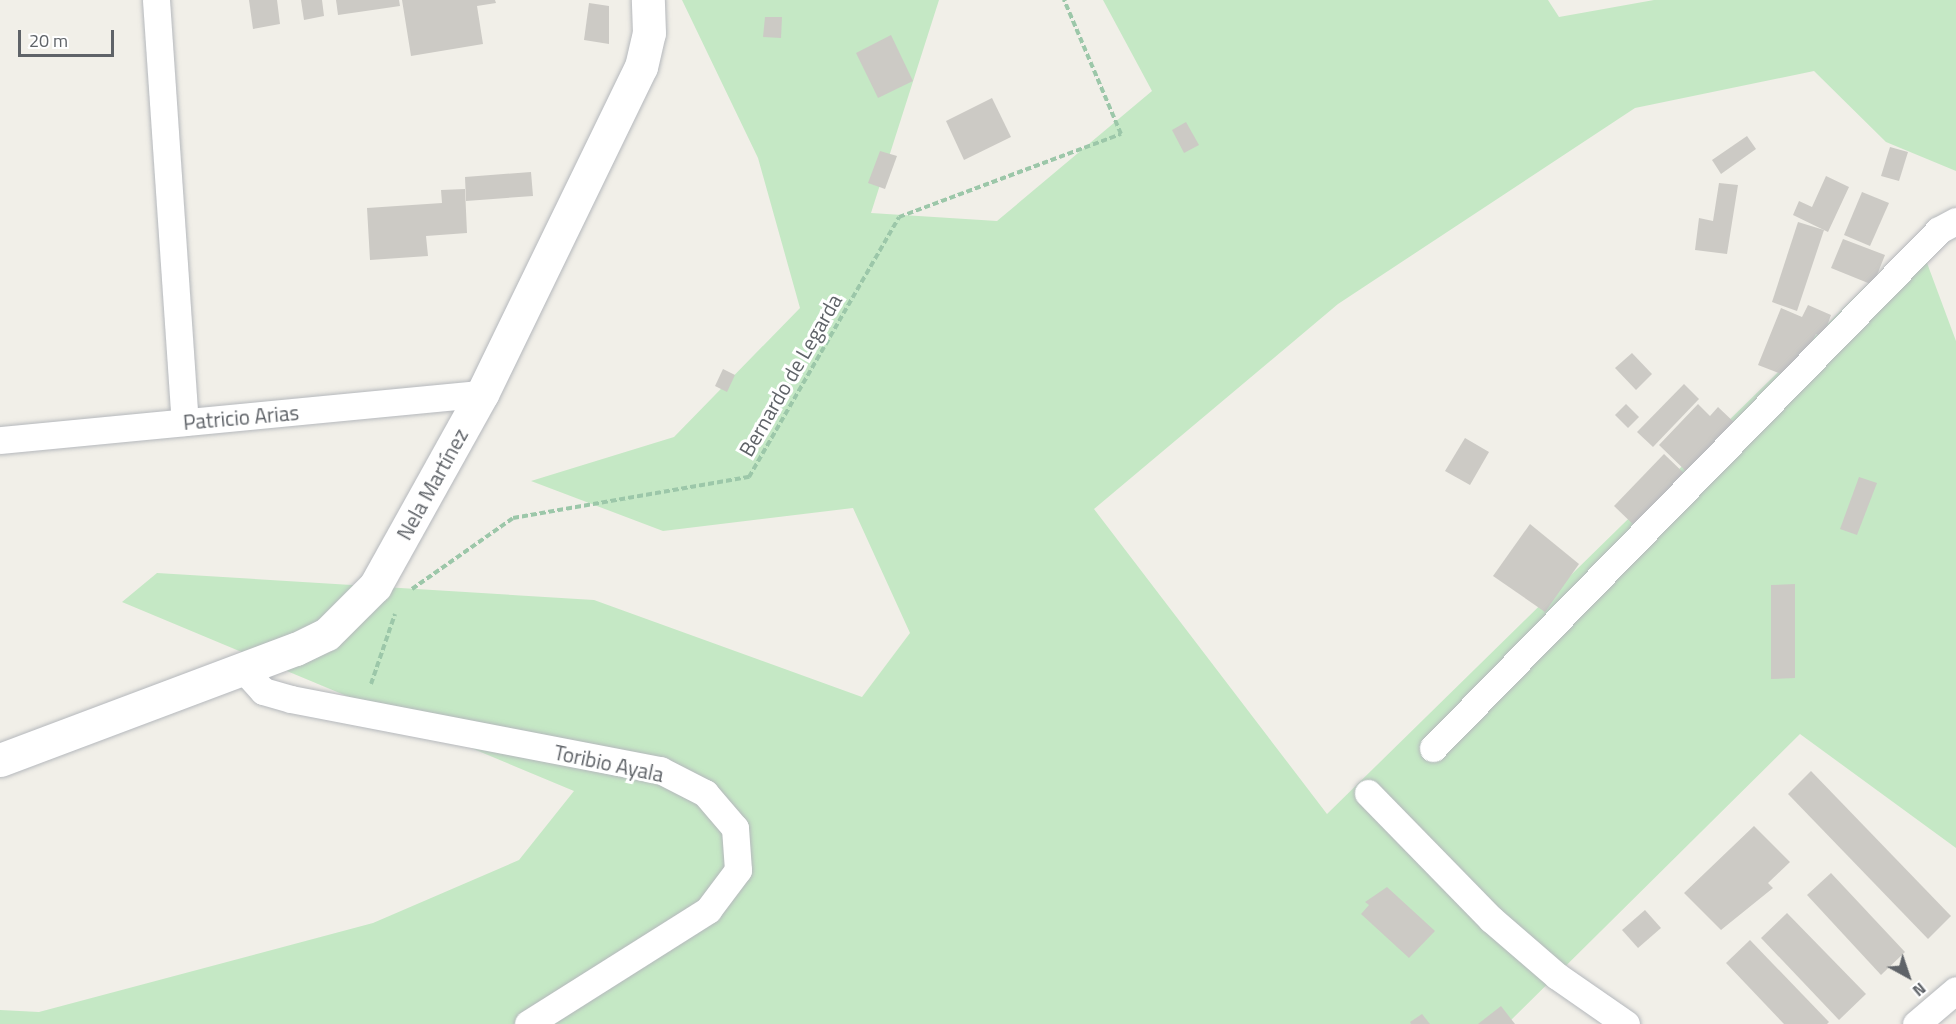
<!DOCTYPE html>
<html>
<head>
<meta charset="utf-8">
<style>
  body { margin:0 }
  #map { position:relative; width:1956px; height:1024px; overflow:hidden; background:#f1efe8; font-family:"Titillium Web",sans-serif }
  div>[style] { position:absolute }
  [style*='--x'] { left:calc(var(--x)*1px); top:calc(var(--y)*1px); width:calc(var(--w)*1px); rotate:calc(var(--a)*1deg) }
  .green>* { inset:0; background:#c5e8c5 }
  .building>* { inset:0; background:#cccac5 }
  .path>* { height:4px; margin-top:-2px; transform-origin:0; background:repeating-linear-gradient(90deg,#9cc7a9 0 6px,transparent 0 9px) }
  .roads { filter:drop-shadow(0 0 2px #b5b8bc) drop-shadow(0 0 2px #b5b8bc) }
  .street>* { height:27px; margin:-13.5px; padding:0 13.5px; transform-origin:13.5px; border-radius:13.5px; background:#fff }
  .secondary>* { height:33px; margin:-16.5px; padding:0 16.5px; transform-origin:16.5px; border-radius:16.5px; background:#fff }
  span { translate:-50% -50%; white-space:nowrap; text-align:center; line-height:1.15; -webkit-text-stroke:6px #fff; paint-order:stroke }
  .street-label { font-size:21px; color:#5f6368 }
  .north { position:absolute; left:1878px; top:946px; width:60px; height:60px; -webkit-text-stroke:4px #fff; paint-order:stroke; rotate:140deg; font-size:16px; font-weight:700; line-height:24px; text-align:center; color:#5f6368 }
  .north::after { content:''; display:block; margin:auto; width:21px; height:27px; background:#5f6368; clip-path:polygon(50% 0,100% 100%,50% 72%,0 100%) }
  .scale { position:absolute; left:18px; top:30px; width:96px; height:27px; box-sizing:border-box; border:3px solid #5f6368; border-top:0; padding-left:8px; font-size:18px; line-height:21px; white-space:nowrap; color:#5f6368; -webkit-text-stroke:4px #fff; paint-order:stroke }
</style>
</head>
<body>
<div id="map">
  <div class="green">
    <div style="clip-path:polygon(682px 0,939px 0,871px 213px,997px 221px,1152px 91px,1103px 0,1548px 0,1559px 17px,1654px 0,1956px 0,1956px 171px,1886px 142px,1814px 71px,1635px 108px,1338px 304px,1094px 509px,1327px 814px,1917px 236px,1956px 341px,1956px 848px,1800px 734px,1507px 1024px,0 1024px,0 1010px,39px 1012px,373px 923px,519px 860px,574px 791px,122px 602px,157px 573px,594px 600px,862px 697px,910px 633px,853px 508px,663px 531px,531px 481px,674px 437px,800px 308px,758px 158px)"></div>
  </div>
  <div class="building">
    <div style="clip-path:polygon(249px 0,277px 0,280px 24px,253px 29px)"></div>
    <div style="clip-path:polygon(301px 0,322px 0,324px 16px,304px 20px)"></div>
    <div style="clip-path:polygon(336px 0,399px 0,400px 6px,338px 15px)"></div>
    <div style="clip-path:polygon(402px 0,495px 0,496px 3px,477px 6px,483px 44px,411px 56px)"></div>
    <div style="clip-path:polygon(589px 3px,609px 6px,609px 44px,584px 40px)"></div>
    <div style="clip-path:polygon(765px 17px,782px 17px,781px 38px,763px 37px)"></div>
    <div style="clip-path:polygon(891px 35px,913px 81px,878px 98px,856px 53px)"></div>
    <div style="clip-path:polygon(992px 98px,1011px 137px,964px 160px,946px 121px)"></div>
    <div style="clip-path:polygon(1186px 122px,1199px 145px,1184px 153px,1172px 130px)"></div>
    <div style="clip-path:polygon(1747px 136px,1756px 149px,1721px 174px,1712px 160px)"></div>
    <div style="clip-path:polygon(1890px 147px,1908px 152px,1899px 181px,1881px 176px)"></div>
    <div style="clip-path:polygon(880px 151px,897px 156px,885px 189px,868px 183px)"></div>
    <div style="clip-path:polygon(531px 172px,533px 196px,466px 201px,465px 177px)"></div>
    <div style="clip-path:polygon(1826px 176px,1849px 187px,1828px 232px,1793px 215px,1799px 201px,1812px 207px)"></div>
    <div style="clip-path:polygon(1719px 183px,1738px 185px,1727px 254px,1695px 250px,1699px 218px,1713px 221px)"></div>
    <div style="clip-path:polygon(465px 189px,467px 233px,426px 236px,428px 256px,370px 260px,367px 208px,442px 203px,441px 190px)"></div>
    <div style="clip-path:polygon(1862px 192px,1889px 203px,1870px 246px,1844px 235px)"></div>
    <div style="clip-path:polygon(1798px 222px,1824px 230px,1797px 311px,1772px 302px)"></div>
    <div style="clip-path:polygon(1843px 239px,1885px 255px,1873px 285px,1831px 268px)"></div>
    <div style="clip-path:polygon(1808px 305px,1831px 315px,1823px 337px,1816px 334px,1792px 378px,1758px 365px,1781px 308px,1802px 317px)"></div>
    <div style="clip-path:polygon(1632px 353px,1652px 374px,1636px 390px,1615px 368px)"></div>
    <div style="clip-path:polygon(723px 369px,735px 375px,727px 392px,715px 386px)"></div>
    <div style="clip-path:polygon(1684px 384px,1699px 399px,1653px 447px,1637px 432px)"></div>
    <div style="clip-path:polygon(1626px 404px,1639px 417px,1628px 428px,1615px 415px)"></div>
    <div style="clip-path:polygon(1698px 404px,1710px 416px,1718px 407px,1738px 426px,1691px 476px,1659px 445px)"></div>
    <div style="clip-path:polygon(1465px 438px,1489px 452px,1470px 485px,1445px 471px)"></div>
    <div style="clip-path:polygon(1664px 454px,1689px 478px,1639px 530px,1614px 506px)"></div>
    <div style="clip-path:polygon(1859px 477px,1877px 483px,1857px 535px,1840px 529px)"></div>
    <div style="clip-path:polygon(1530px 524px,1579px 564px,1545px 612px,1493px 576px)"></div>
    <div style="clip-path:polygon(1795px 584px,1795px 678px,1771px 679px,1771px 585px)"></div>
    <div style="clip-path:polygon(1811px 771px,1951px 916px,1928px 939px,1788px 794px)"></div>
    <div style="clip-path:polygon(1754px 826px,1790px 862px,1768px 883px,1773px 888px,1721px 930px,1684px 893px)"></div>
    <div style="clip-path:polygon(1831px 873px,1905px 952px,1881px 975px,1807px 895px)"></div>
    <div style="clip-path:polygon(1387px 887px,1435px 931px,1409px 958px,1361px 914px,1369px 905px,1365px 902px)"></div>
    <div style="clip-path:polygon(1645px 910px,1661px 928px,1638px 948px,1622px 930px)"></div>
    <div style="clip-path:polygon(1787px 913px,1866px 994px,1839px 1020px,1761px 938px)"></div>
    <div style="clip-path:polygon(1750px 940px,1829px 1022px,1827px 1024px,1784px 1024px,1726px 963px)"></div>
    <div style="clip-path:polygon(1501px 1006px,1515px 1024px,1478px 1024px)"></div>
    <div style="clip-path:polygon(1422px 1014px,1430px 1024px,1411px 1024px,1410px 1022px)"></div>
  </div>
  <div class="path">
    <div style="--x:412;--y:589;--w:123;--a:-35.1"></div>
    <div style="--x:513;--y:518;--w:240;--a:-9.9"></div>
    <div style="--x:749;--y:477;--w:300;--a:-60"></div>
    <div style="--x:899;--y:217;--w:237;--a:-20.5"></div>
    <div style="--x:1121;--y:134;--w:146;--a:-113"></div>
    <div style="--x:371;--y:684;--w:74;--a:-71.1"></div>
  </div>
  <div class="roads">
    <div class="street">
      <div style="--x:156;--y:0;--w:423;--a:86.1"></div>
      <div style="--x:0;--y:440;--w:484;--a:-5.5"></div>
      <div style="--x:245;--y:671;--w:27;--a:48"></div>
      <div style="--x:263;--y:691;--w:29;--a:16"></div>
      <div style="--x:291;--y:699;--w:376;--a:10.9"></div>
      <div style="--x:660;--y:770;--w:51;--a:27.1"></div>
      <div style="--x:705;--y:793;--w:46;--a:49.4"></div>
      <div style="--x:735;--y:828;--w:42;--a:85.9"></div>
      <div style="--x:738;--y:870;--w:50;--a:126.9"></div>
      <div style="--x:708;--y:910;--w:213;--a:147.7"></div>
      <div style="--x:1433;--y:748;--w:724;--a:-45.67"></div>
      <div style="--x:1939;--y:230;--w:19;--a:-28"></div>
      <div style="--x:1368;--y:793;--w:176;--a:45.7"></div>
      <div style="--x:1491;--y:919;--w:87;--a:40.8"></div>
      <div style="--x:1557;--y:976;--w:84;--a:34.8"></div>
      <div style="--x:1916;--y:1024;--w:52;--a:-40.4"></div>
    </div>
    <div class="secondary">
      <div style="--x:0;--y:760;--w:316;--a:-20.6"></div>
      <div style="--x:296;--y:649;--w:34;--a:-26"></div>
      <div style="--x:327;--y:634;--w:68;--a:-45"></div>
      <div style="--x:375;--y:586;--w:220;--a:-60.9"></div>
      <div style="--x:482;--y:394;--w:364;--a:-64.1"></div>
      <div style="--x:641;--y:67;--w:35;--a:-77"></div>
      <div style="--x:649;--y:33;--w:33;--a:-92"></div>
    </div>
  </div>
  <div class="street-label">
    <span style="left:790px;top:375px;rotate:-60deg">Bernardo de Legarda</span>
    <span style="left:241px;top:417px;rotate:-5deg">Patricio Arias</span>
    <span style="left:432px;top:484px;rotate:-61deg">Nela Martínez</span>
    <span style="left:609px;top:763px;rotate:12deg">Toribio Ayala</span>
  </div>
  <div class="north">N</div>
  <div class="scale">20 m</div>
</div>
</body>
</html>
